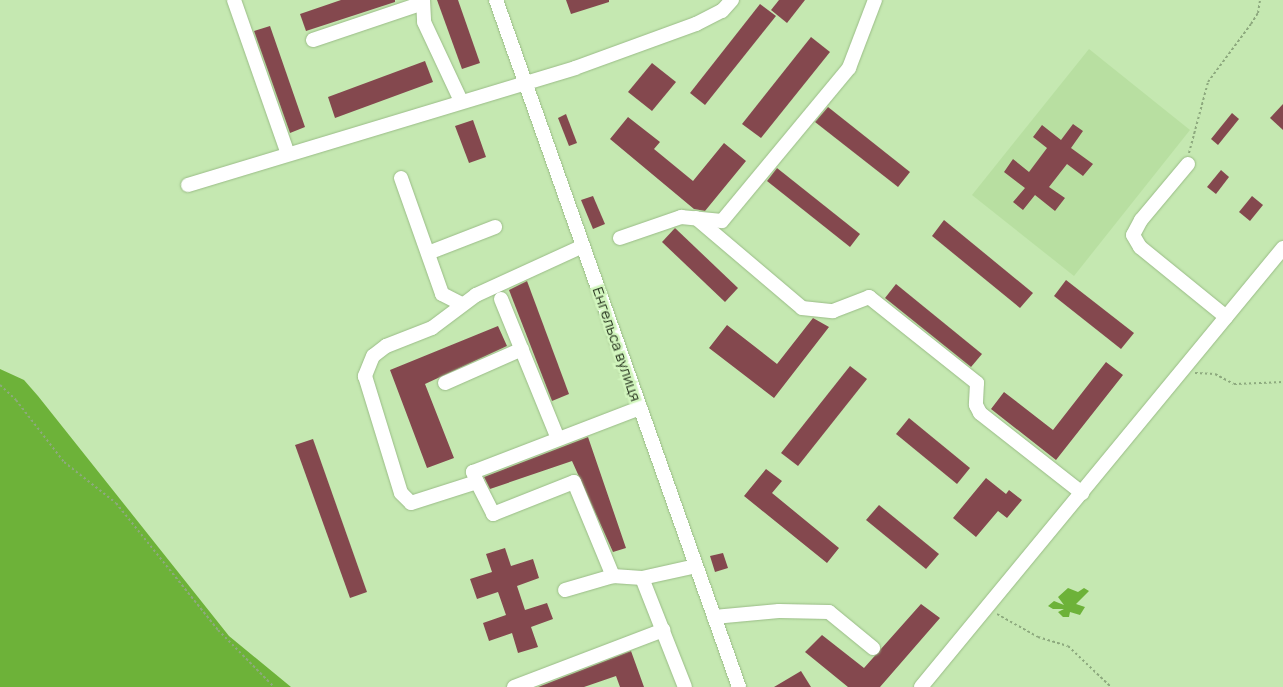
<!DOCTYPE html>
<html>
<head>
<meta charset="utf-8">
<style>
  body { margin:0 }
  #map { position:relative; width:1283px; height:687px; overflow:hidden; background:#c5e8b1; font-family:Manrope,sans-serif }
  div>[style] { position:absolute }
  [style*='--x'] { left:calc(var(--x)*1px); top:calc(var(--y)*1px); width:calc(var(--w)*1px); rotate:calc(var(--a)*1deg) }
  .built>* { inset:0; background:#b8dfa1 }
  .forest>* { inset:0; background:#6db239 }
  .building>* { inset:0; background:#84484e }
  .path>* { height:2px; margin-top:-1px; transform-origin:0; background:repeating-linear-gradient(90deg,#8da97e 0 2.5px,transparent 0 5px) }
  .roads { filter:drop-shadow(0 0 1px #9abc87) drop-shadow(0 0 1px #9abc87) }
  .minor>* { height:14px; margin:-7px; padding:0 7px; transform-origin:7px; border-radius:7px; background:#fff }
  span { translate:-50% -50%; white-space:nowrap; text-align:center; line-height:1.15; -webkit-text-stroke:5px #d2f6be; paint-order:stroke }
  .street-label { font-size:15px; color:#283520 }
</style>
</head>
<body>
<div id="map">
  <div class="built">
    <div style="clip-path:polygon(1089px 49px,1190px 130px,1074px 276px,972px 195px)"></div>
  </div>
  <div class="forest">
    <div style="clip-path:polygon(0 369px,24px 380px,38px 396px,229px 636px,291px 687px,0 687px)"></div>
    <div style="clip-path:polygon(1068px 588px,1078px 592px,1084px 588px,1089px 591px,1076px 604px,1085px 607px,1080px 615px,1070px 612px,1069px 617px,1063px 617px,1058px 612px,1064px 609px,1053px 609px,1048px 606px,1054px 601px,1064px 605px,1058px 597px)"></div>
  </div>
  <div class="building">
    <div style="clip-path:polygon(341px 0,395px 0,395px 2px,306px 31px,300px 14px)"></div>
    <div style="clip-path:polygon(437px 0,458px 0,480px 63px,462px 69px)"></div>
    <div style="clip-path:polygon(566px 0,609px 0,609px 2px,571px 14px)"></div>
    <div style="clip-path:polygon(779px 0,805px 0,787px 23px,771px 10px)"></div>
    <div style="clip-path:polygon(760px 4px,776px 16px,705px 105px,690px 93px)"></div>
    <div style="clip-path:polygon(270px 26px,305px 127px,290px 133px,254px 31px)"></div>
    <div style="clip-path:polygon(811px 37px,830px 52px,761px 138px,742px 124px)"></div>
    <div style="clip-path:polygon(425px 61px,433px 82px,335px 118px,328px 97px)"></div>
    <div style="clip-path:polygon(652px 63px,676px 82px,652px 111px,628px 92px)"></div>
    <div style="clip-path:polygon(1283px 104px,1283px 130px,1270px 118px)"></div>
    <div style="clip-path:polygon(828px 107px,910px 172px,898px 187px,815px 122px)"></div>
    <div style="clip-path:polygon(1232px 113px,1239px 119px,1218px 145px,1211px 139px)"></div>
    <div style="clip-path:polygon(566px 114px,577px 143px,569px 146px,558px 118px)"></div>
    <div style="clip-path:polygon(628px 117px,660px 142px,654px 149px,693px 181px,724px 143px,746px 161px,705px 211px,694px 209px,610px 139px)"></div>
    <div style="clip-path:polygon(473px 120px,486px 157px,469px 163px,455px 126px)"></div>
    <div style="clip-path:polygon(1073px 124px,1083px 131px,1071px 148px,1093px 164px,1083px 176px,1067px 164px,1049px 187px,1065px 198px,1055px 211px,1035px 195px,1023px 210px,1013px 202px,1025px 188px,1004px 172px,1013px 159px,1029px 172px,1047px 148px,1033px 137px,1042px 125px,1061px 140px)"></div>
    <div style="clip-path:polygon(777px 168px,860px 234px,850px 247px,767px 181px)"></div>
    <div style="clip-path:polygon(1221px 170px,1229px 177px,1216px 194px,1207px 187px)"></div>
    <div style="clip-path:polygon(593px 196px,605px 224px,593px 229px,581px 200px)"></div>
    <div style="clip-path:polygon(1252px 196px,1263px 205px,1250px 221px,1239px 212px)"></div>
    <div style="clip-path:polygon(944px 220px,1033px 293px,1020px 308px,932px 236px)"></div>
    <div style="clip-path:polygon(675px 228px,738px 288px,725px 302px,662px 242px)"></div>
    <div style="clip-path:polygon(1066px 280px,1134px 333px,1121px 349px,1054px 296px)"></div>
    <div style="clip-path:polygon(527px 281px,569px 394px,552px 401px,509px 290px)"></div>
    <div style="clip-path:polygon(896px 284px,982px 354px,971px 367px,885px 298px)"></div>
    <div style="clip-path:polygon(813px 318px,829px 327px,774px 398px,709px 348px,727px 325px,777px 364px)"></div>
    <div style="clip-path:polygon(498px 326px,507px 346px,425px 384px,454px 458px,427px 468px,390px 370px)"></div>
    <div style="clip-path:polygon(1106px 362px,1123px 375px,1056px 460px,991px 409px,1004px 392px,1053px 430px)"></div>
    <div style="clip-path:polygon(850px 366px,867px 379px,798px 466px,781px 453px)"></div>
    <div style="clip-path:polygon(909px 418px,970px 468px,957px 484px,896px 434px)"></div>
    <div style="clip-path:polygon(588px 437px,626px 548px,613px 552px,572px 461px,490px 489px,484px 477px)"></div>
    <div style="clip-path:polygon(313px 439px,367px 592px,350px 598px,295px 445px)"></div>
    <div style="clip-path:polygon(766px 469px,782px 481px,772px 493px,839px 548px,827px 563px,744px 496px)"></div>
    <div style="clip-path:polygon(986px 478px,1006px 494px,1009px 490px,1022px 500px,1007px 518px,998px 511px,976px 537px,953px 518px)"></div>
    <div style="clip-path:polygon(879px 505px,939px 554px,926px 569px,866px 520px)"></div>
    <div style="clip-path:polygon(505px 548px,511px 566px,533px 559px,539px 578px,517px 586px,525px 610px,547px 603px,553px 619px,531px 627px,538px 647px,518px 653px,512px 633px,489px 641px,483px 623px,506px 615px,498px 592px,477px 599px,470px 579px,492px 572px,486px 554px)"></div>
    <div style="clip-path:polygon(723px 553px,728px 568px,715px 572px,710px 556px)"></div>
    <div style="clip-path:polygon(921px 604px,940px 618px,880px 687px,848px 687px,805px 652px,822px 635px,864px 668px)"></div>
    <div style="clip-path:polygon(631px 651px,644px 687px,620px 687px,616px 676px,584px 687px,538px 687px)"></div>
    <div style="clip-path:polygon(801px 671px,811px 687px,774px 687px)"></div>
  </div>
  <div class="path">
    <div style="--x:1189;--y:153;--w:73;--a:-75"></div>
    <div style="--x:1208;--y:82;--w:72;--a:-53.4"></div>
    <div style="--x:1251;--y:24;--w:13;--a:-58"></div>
    <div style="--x:1258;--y:13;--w:13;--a:-81"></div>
    <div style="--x:1195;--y:373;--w:20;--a:3"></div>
    <div style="--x:1215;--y:374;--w:21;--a:28"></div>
    <div style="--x:1234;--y:384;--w:49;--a:-2.3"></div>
    <div style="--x:0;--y:385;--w:22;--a:43"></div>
    <div style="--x:16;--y:400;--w:78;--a:52.3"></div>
    <div style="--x:64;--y:462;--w:66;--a:38.3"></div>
    <div style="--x:116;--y:503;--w:163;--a:51.2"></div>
    <div style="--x:218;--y:630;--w:80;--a:45.5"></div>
    <div style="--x:997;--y:614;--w:47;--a:29.3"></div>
    <div style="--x:1038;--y:637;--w:31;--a:17"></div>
    <div style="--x:1068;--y:646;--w:59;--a:43.6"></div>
  </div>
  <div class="roads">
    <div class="minor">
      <div style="--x:234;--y:0;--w:163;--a:70.7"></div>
      <div style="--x:423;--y:0;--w:22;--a:87"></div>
      <div style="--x:424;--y:22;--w:87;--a:64.9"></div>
      <div style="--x:496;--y:0;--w:729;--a:70.52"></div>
      <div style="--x:313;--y:40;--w:116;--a:-18.6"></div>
      <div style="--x:1188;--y:164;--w:73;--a:130"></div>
      <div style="--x:1141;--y:220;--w:17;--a:118"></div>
      <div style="--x:1133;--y:235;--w:14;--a:60"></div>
      <div style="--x:1140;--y:247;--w:111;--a:39.1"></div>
      <div style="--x:401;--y:178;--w:123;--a:70.5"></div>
      <div style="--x:442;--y:294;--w:22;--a:27"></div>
      <div style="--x:188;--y:185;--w:404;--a:-16.8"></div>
      <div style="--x:575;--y:68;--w:129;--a:-20"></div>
      <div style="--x:696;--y:24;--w:29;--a:-27"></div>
      <div style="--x:722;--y:11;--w:15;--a:-48"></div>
      <div style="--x:696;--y:218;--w:139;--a:40.3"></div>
      <div style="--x:802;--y:308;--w:31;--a:6"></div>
      <div style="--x:833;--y:311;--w:39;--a:-21"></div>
      <div style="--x:869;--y:297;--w:138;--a:38.5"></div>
      <div style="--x:977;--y:383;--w:22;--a:93"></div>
      <div style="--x:976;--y:405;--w:9;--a:63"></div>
      <div style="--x:980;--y:413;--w:130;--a:38.1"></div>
      <div style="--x:620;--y:238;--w:65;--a:-19"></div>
      <div style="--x:681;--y:217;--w:41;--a:5.6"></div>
      <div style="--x:722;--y:221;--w:199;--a:-50.3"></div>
      <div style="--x:849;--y:68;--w:73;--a:-69.1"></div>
      <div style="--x:583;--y:246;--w:118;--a:155.4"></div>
      <div style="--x:476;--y:295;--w:55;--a:143.1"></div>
      <div style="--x:432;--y:328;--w:49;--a:158.6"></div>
      <div style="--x:386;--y:346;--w:16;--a:142"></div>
      <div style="--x:373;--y:356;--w:22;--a:112"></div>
      <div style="--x:365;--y:376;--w:122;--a:72.9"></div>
      <div style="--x:401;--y:493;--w:14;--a:45"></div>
      <div style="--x:411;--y:503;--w:69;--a:-17.7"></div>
      <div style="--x:477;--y:482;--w:11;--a:-112"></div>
      <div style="--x:473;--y:472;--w:179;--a:-21"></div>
      <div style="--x:428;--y:253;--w:72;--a:-21.2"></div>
      <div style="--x:501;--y:299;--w:151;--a:67.8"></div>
      <div style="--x:445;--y:383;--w:84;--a:-23.8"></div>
      <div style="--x:477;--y:482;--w:36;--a:63"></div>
      <div style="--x:493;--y:514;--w:87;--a:-21.6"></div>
      <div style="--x:574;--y:482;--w:102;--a:67.5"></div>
      <div style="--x:613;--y:576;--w:29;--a:4"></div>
      <div style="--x:642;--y:578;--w:55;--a:-12.5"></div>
      <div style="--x:642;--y:578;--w:117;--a:68.5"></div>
      <div style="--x:565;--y:590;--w:50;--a:-16.3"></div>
      <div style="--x:714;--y:617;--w:65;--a:-5.3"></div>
      <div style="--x:779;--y:611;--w:50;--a:1.1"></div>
      <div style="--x:829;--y:612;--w:57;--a:39.3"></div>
      <div style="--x:514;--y:687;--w:160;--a:-20.9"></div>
      <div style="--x:921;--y:687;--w:569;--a:-50.49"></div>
    </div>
  </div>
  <div class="street-label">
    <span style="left:617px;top:344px;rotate:71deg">Енгельса вулиця</span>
  </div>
</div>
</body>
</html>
